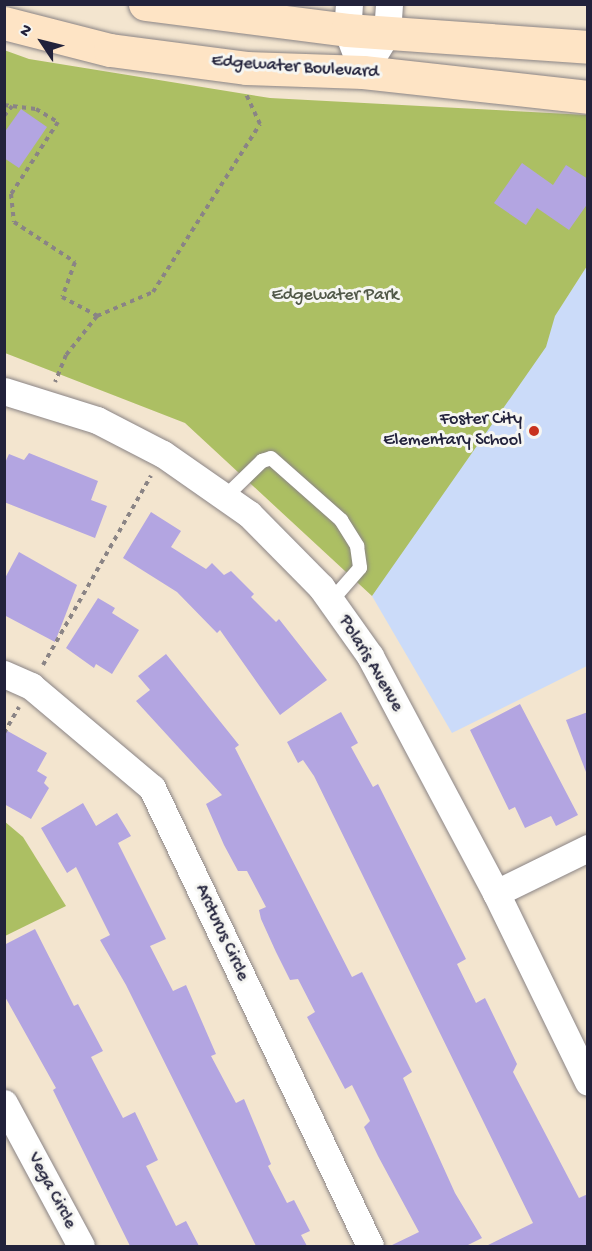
<!DOCTYPE html>
<html>
<head>
<meta charset="utf-8">
<style>
  body { margin:0 }
  #map { position:relative; width:592px; height:1251px; overflow:hidden; background:#f3e5cf; font-family:"Gochi Hand",sans-serif }
  div>[style] { position:absolute }
  [style*='--x'] { left:calc(var(--x)*1px); top:calc(var(--y)*1px); width:calc(var(--w)*1px); rotate:calc(var(--a)*1deg) }
  .built>* { inset:0; background:#cbdbf9 }
  .green>* { inset:0; background:#acbf63 }
  .building>* { inset:0; background:#b3a5e1 }
  .path>* { height:4px; margin-top:-2px; transform-origin:0; background:repeating-linear-gradient(90deg,#8a8485 0 4.5px,transparent 0 9px) }
  .roads { filter:drop-shadow(0 0 2px #8a8485) drop-shadow(0 0 2px #8a8485) }
  .lane>* { height:14px; margin:-7px; padding:0 7px; transform-origin:7px; border-radius:7px; background:#fff }
  .street>* { height:27px; margin:-13.5px; padding:0 13.5px; transform-origin:13.5px; border-radius:13.5px; background:#fff }
  .secondary>* { height:33px; margin:-16.5px; padding:0 16.5px; transform-origin:16.5px; border-radius:16.5px; background:#fee4c5 }
  .dots>* { width:16px; height:16px; translate:-50% -50%; box-sizing:border-box; border:3px solid #f6f6f2; border-radius:50% }
  span { translate:-50% -50%; white-space:nowrap; text-align:center; line-height:1.15; -webkit-text-stroke:6px #f6f6f2; paint-order:stroke }
  .street-label { font-size:18px; color:#22223b }
  .park-label { font-size:18px; color:#525949 }
  .poi-label { font-size:18px; color:#22223b }
  .right { translate:-100% -50%; text-align:right }
  .frame { position:absolute; inset:0; border:6px solid #22223b; pointer-events:none }
  .north { position:absolute; left:12px; top:12px; width:60px; height:60px; -webkit-text-stroke:4px #f6f6f2; paint-order:stroke; rotate:305deg; font-size:16px; font-weight:700; line-height:24px; text-align:center; color:#22223b }
  .north::after { content:''; display:block; margin:auto; width:21px; height:27px; background:#22223b; clip-path:polygon(50% 0,100% 100%,50% 72%,0 100%) }
</style>
</head>
<body>
<div id="map">
  <div class="built">
    <div style="clip-path:polygon(587px 266px,587px 666px,452px 733px,372px 596px)"></div>
  </div>
  <div class="green">
    <div style="clip-path:polygon(4px 50px,29px 59px,270px 98px,587px 115px,587px 266px,555px 316px,546px 347px,372px 596px,185px 423px,5px 353px)"></div>
    <div style="clip-path:polygon(4px 821px,23px 837px,66px 906px,5px 936px)"></div>
  </div>
  <div class="building">
    <div style="clip-path:polygon(21px 109px,47px 127px,19px 168px,4px 158px,4px 133px)"></div>
    <div style="clip-path:polygon(522px 163px,553px 185px,566px 165px,588px 179px,588px 203px,569px 230px,537px 208px,526px 225px,494px 203px)"></div>
    <div style="clip-path:polygon(29px 453px,98px 481px,91px 500px,107px 506px,95px 538px,4px 502px,4px 465px,9px 454px,24px 460px)"></div>
    <div style="clip-path:polygon(151px 512px,181px 531px,171px 547px,206px 569px,212px 563px,224px 575px,231px 571px,254px 594px,251px 597px,276px 622px,279px 619px,327px 680px,280px 715px,220px 630px,217px 633px,177px 592px,123px 558px)"></div>
    <div style="clip-path:polygon(19px 552px,77px 585px,55px 642px,4px 615px,4px 580px)"></div>
    <div style="clip-path:polygon(98px 598px,115px 608px,112px 613px,139px 630px,112px 674px,96px 664px,94px 668px,66px 648px)"></div>
    <div style="clip-path:polygon(166px 654px,239px 745px,235px 748px,352px 977px,362px 972px,412px 1072px,403px 1078px,455px 1193px,482px 1238px,466px 1246px,390px 1246px,419px 1232px,378px 1156px,364px 1127px,370px 1121px,352px 1085px,345px 1089px,307px 1017px,315px 1012px,298px 979px,290px 980px,276px 952px,261px 919px,259px 910px,266px 907px,247px 871px,238px 871px,224px 845px,206px 804px,222px 795px,136px 701px,150px 690px,138px 676px)"></div>
    <div style="clip-path:polygon(520px 704px,578px 815px,556px 826px,551px 816px,525px 828px,515px 807px,509px 810px,470px 730px)"></div>
    <div style="clip-path:polygon(341px 712px,358px 743px,351px 747px,373px 787px,378px 784px,466px 959px,457px 964px,476px 1003px,485px 998px,517px 1064px,513px 1072px,579px 1198px,588px 1194px,588px 1246px,486px 1246px,533px 1223px,314px 776px,303px 760px,298px 763px,287px 742px)"></div>
    <div style="clip-path:polygon(588px 712px,588px 772px,586px 772px,566px 720px)"></div>
    <div style="clip-path:polygon(4px 729px,47px 753px,37px 771px,47px 777px,44px 783px,49px 788px,31px 819px,4px 804px)"></div>
    <div style="clip-path:polygon(83px 803px,96px 826px,117px 813px,131px 836px,118px 843px,166px 939px,150px 946px,173px 991px,186px 985px,216px 1054px,211px 1056px,236px 1103px,244px 1099px,271px 1164px,268px 1166px,287px 1203px,294px 1200px,310px 1231px,301px 1235px,307px 1246px,256px 1246px,126px 985px,100px 940px,110px 935px,76px 867px,67px 873px,41px 828px)"></div>
    <div style="clip-path:polygon(35px 929px,74px 1006px,78px 1004px,103px 1051px,91px 1057px,123px 1118px,135px 1112px,158px 1160px,146px 1166px,176px 1226px,186px 1221px,199px 1246px,130px 1246px,53px 1090px,56px 1088px,4px 995px,4px 945px)"></div>
  </div>
  <div class="path">
    <div style="--x:4;--y:105;--w:32;--a:7"></div>
    <div style="--x:36;--y:109;--w:26;--a:31"></div>
    <div style="--x:58;--y:122;--w:86;--a:123.1"></div>
    <div style="--x:11;--y:194;--w:28;--a:84"></div>
    <div style="--x:14;--y:222;--w:73;--a:33.3"></div>
    <div style="--x:75;--y:262;--w:37;--a:110"></div>
    <div style="--x:62;--y:297;--w:40;--a:28"></div>
    <div style="--x:97;--y:316;--w:50;--a:128.5"></div>
    <div style="--x:66;--y:355;--w:29;--a:112"></div>
    <div style="--x:4;--y:116;--w:13;--a:-51"></div>
    <div style="--x:97;--y:316;--w:61;--a:-23.2"></div>
    <div style="--x:153;--y:292;--w:199;--a:-57.5"></div>
    <div style="--x:260;--y:124;--w:33;--a:-115"></div>
    <div style="--x:43;--y:665;--w:218;--a:-60.3"></div>
    <div style="--x:4;--y:733;--w:30;--a:-60"></div>
  </div>
  <div class="roads">
    <div class="lane">
      <div style="--x:225;--y:497;--w:52;--a:-44.2"></div>
      <div style="--x:262;--y:461;--w:9;--a:-18"></div>
      <div style="--x:271;--y:458;--w:94;--a:41.5"></div>
      <div style="--x:341;--y:520;--w:31;--a:58"></div>
      <div style="--x:357;--y:546;--w:22;--a:82"></div>
      <div style="--x:360;--y:568;--w:44;--a:131.3"></div>
    </div>
    <div class="street">
      <div style="--x:349;--y:4;--w:26;--a:94"></div>
      <div style="--x:347;--y:30;--w:45;--a:69.1"></div>
      <div style="--x:363;--y:72;--w:46;--a:-58.4"></div>
      <div style="--x:387;--y:33;--w:29;--a:-86"></div>
      <div style="--x:4;--y:391;--w:97;--a:17.3"></div>
      <div style="--x:97;--y:420;--w:74;--a:27.3"></div>
      <div style="--x:163;--y:454;--w:105;--a:34.9"></div>
      <div style="--x:249;--y:514;--w:103;--a:45.4"></div>
      <div style="--x:321;--y:587;--w:85;--a:54.6"></div>
      <div style="--x:370;--y:656;--w:268;--a:62"></div>
      <div style="--x:496;--y:893;--w:210;--a:64"></div>
      <div style="--x:4;--y:674;--w:30;--a:24"></div>
      <div style="--x:31;--y:686;--w:158;--a:40.1"></div>
      <div style="--x:152;--y:788;--w:507;--a:64.55"></div>
      <div style="--x:496;--y:893;--w:102;--a:-26.1"></div>
      <div style="--x:4;--y:1103;--w:162;--a:61.7"></div>
    </div>
    <div class="secondary">
      <div style="--x:145;--y:4;--w:204;--a:7.3"></div>
      <div style="--x:347;--y:30;--w:242;--a:4"></div>
      <div style="--x:4;--y:23;--w:109;--a:14.3"></div>
      <div style="--x:110;--y:50;--w:137;--a:7.5"></div>
      <div style="--x:246;--y:68;--w:117;--a:2"></div>
      <div style="--x:363;--y:72;--w:226;--a:6.3"></div>
    </div>
  </div>
  <div class="dots">
    <div style="left:534px;top:431px;background:#c8321e"></div>
  </div>
  <div class="street-label">
    <span style="left:295px;top:68px;rotate:4deg">Edgewater Boulevard</span>
    <span style="left:370px;top:664px;rotate:59deg">Polaris Avenue</span>
    <span style="left:221px;top:933px;rotate:65deg">Arcturus Circle</span>
    <span style="left:51px;top:1191px;rotate:62deg">Vega Circle</span>
  </div>
  <div class="park-label">
    <span style="left:335px;top:296px">Edgewater Park</span>
  </div>
  <div class="poi-label">
    <span class="right" style="left:522px;top:431px">Foster City<br>Elementary School</span>
  </div>
  <div class="frame"></div>
  <div class="north">N</div>
</div>
</body>
</html>
